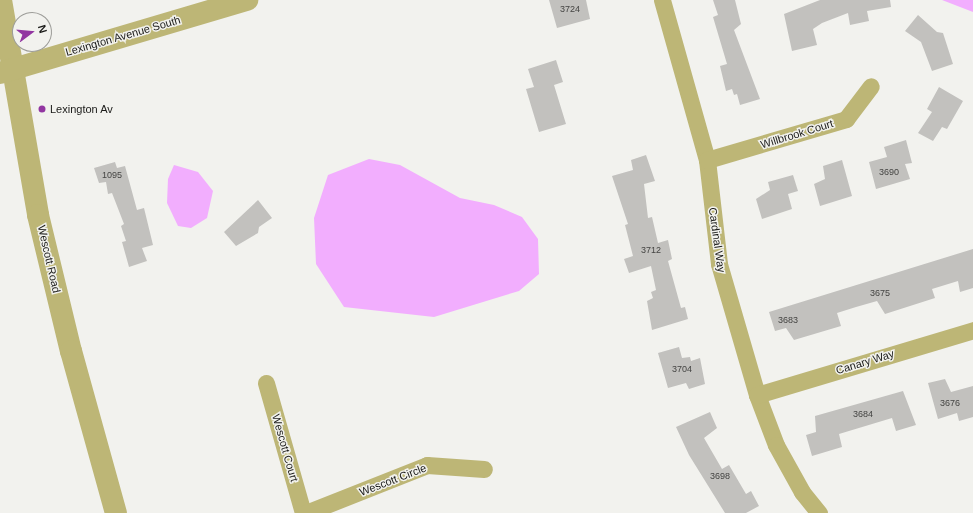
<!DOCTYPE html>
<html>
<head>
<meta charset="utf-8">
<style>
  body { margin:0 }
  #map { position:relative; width:973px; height:513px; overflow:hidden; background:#f2f2ee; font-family:Arial,sans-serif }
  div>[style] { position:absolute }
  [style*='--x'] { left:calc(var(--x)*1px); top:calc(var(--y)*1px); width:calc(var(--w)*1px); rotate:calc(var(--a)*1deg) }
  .water>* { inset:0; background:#f2aefe }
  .building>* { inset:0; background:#c2c1be }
  .minor>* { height:17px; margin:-8.5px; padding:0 8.5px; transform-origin:8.5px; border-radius:8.5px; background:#bdb676 }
  .tertiary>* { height:22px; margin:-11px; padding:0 11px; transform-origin:11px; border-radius:11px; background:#bdb676 }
  .dots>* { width:11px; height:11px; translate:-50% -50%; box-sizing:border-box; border:2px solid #f2f2ee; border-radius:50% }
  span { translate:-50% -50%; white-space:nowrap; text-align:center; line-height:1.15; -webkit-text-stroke:3px #f2f2ee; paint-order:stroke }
  .number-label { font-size:9px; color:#444442 }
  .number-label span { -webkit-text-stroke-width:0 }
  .street-label { font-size:11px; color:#1a1a18 }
  .poi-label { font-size:11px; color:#1a1a18 }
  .left { translate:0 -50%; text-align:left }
  .north { position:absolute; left:12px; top:12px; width:40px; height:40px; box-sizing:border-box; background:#f2f2ee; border:1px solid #9c9c98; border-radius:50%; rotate:74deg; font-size:11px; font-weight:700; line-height:16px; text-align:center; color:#1a1a18 }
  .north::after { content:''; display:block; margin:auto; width:14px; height:18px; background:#9236a1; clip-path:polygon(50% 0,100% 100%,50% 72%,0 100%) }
</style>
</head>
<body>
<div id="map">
  <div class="water">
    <div style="clip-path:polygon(942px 0,973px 0,973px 12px)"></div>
    <div style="clip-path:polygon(369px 159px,400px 165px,460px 198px,494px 205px,522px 217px,538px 239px,539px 274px,519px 291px,434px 317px,344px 307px,316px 264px,314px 218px,328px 175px)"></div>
    <div style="clip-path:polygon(174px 165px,198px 172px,213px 191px,207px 218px,191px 228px,178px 226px,167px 203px,168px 179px)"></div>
  </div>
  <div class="building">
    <div style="clip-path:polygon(549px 0,586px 0,590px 19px,557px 28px)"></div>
    <div style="clip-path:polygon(713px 0,735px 0,741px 24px,734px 30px,760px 99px,740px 105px,737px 94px,734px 95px,732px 89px,726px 91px,720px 66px,727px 64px,713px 17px,718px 15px)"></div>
    <div style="clip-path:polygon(820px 0,890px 0,891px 7px,867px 11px,869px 21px,850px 25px,848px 13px,822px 23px,813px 29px,817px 45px,792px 51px,784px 14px)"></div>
    <div style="clip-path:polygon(918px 15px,937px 32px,943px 33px,953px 64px,932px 71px,921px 42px,905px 31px)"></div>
    <div style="clip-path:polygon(556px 60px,563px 82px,554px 85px,566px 124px,539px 132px,526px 89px,534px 87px,528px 69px)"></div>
    <div style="clip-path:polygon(939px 87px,963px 101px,947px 129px,942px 127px,933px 141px,918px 133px,932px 112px,927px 109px)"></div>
    <div style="clip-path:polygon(906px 140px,912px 163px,905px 164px,910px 179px,876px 189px,869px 162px,887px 157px,884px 147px)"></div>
    <div style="clip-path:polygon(646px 155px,655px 181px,644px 184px,648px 218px,652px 217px,658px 243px,668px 240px,672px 259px,668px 261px,681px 308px,685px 307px,688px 319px,652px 330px,647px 301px,653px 298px,651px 292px,656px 290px,651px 266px,629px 273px,624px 259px,633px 256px,625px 225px,628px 224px,612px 176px,633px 170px,631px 160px)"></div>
    <div style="clip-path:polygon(842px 160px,852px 196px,820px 206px,814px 184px,825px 179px,823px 166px)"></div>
    <div style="clip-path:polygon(115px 162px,117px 168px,125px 166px,137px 210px,144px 208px,153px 245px,142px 248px,147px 261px,129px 267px,122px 242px,126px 241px,121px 226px,124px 224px,112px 193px,108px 194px,106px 182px,99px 183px,94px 168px)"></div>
    <div style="clip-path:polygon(793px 175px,798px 191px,788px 194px,792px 209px,762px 219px,756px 199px,770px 190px,768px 182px)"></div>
    <div style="clip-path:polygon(258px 200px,272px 218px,259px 227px,258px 233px,236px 246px,224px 232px)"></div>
    <div style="clip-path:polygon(973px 249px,973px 288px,960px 292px,958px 281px,932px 289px,935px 298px,885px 314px,877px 301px,856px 307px,837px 313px,841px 326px,794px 340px,786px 328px,775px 331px,769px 312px)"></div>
    <div style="clip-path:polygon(679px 347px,682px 358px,690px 357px,691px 361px,700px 358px,705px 384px,689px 389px,686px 383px,668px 388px,658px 353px)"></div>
    <div style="clip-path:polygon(945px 379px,951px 392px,973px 386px,973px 417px,959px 421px,957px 413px,938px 419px,928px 383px)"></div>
    <div style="clip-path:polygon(903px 391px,916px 425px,896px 431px,892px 418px,839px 434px,842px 447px,812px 456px,806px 435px,816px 432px,815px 416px)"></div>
    <div style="clip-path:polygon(710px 412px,717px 428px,704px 438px,722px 469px,729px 465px,746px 494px,751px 491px,759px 506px,746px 513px,725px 513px,689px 455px,676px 427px)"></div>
  </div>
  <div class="minor">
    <div style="--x:662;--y:0;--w:166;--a:74.3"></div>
    <div style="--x:707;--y:160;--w:105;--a:83.4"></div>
    <div style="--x:719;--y:264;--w:136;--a:73.8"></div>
    <div style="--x:757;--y:395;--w:53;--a:69.2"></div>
    <div style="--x:776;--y:445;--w:54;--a:61"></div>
    <div style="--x:802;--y:492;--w:27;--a:51"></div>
    <div style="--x:707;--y:160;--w:145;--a:-16.4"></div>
    <div style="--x:846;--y:119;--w:41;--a:-52.9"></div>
    <div style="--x:266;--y:383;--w:135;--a:74.1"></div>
    <div style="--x:757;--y:395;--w:226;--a:-16.7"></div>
    <div style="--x:306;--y:513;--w:130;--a:-21.6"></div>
    <div style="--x:427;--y:465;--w:57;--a:4"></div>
  </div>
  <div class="tertiary">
    <div style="--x:1;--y:0;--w:218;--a:80.2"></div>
    <div style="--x:38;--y:215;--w:140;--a:76.4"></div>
    <div style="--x:71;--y:351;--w:168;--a:74.5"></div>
    <div style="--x:0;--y:73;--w:258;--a:-16.5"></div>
  </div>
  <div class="dots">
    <div style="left:42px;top:109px;background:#9236a1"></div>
  </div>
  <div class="number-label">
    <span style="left:570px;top:9px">3724</span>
    <span style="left:889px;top:172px">3690</span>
    <span style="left:112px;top:175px">1095</span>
    <span style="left:651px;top:250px">3712</span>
    <span style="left:880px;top:293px">3675</span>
    <span style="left:788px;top:320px">3683</span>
    <span style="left:682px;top:369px">3704</span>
    <span style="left:950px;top:403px">3676</span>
    <span style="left:863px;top:414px">3684</span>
    <span style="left:720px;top:476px">3698</span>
  </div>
  <div class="street-label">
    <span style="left:123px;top:36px;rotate:-16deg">Lexington Avenue South</span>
    <span style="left:797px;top:134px;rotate:-17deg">Willbrook Court</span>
    <span style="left:717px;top:240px;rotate:82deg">Cardinal Way</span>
    <span style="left:49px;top:259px;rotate:77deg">Wescott Road</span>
    <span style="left:865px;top:362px;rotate:-17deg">Canary Way</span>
    <span style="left:285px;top:448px;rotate:74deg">Wescott Court</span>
    <span style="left:393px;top:480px;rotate:-21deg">Wescott Circle</span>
  </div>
  <div class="poi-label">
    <span class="left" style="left:50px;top:109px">Lexington Av</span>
  </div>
  <div class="north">N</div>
</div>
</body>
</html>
